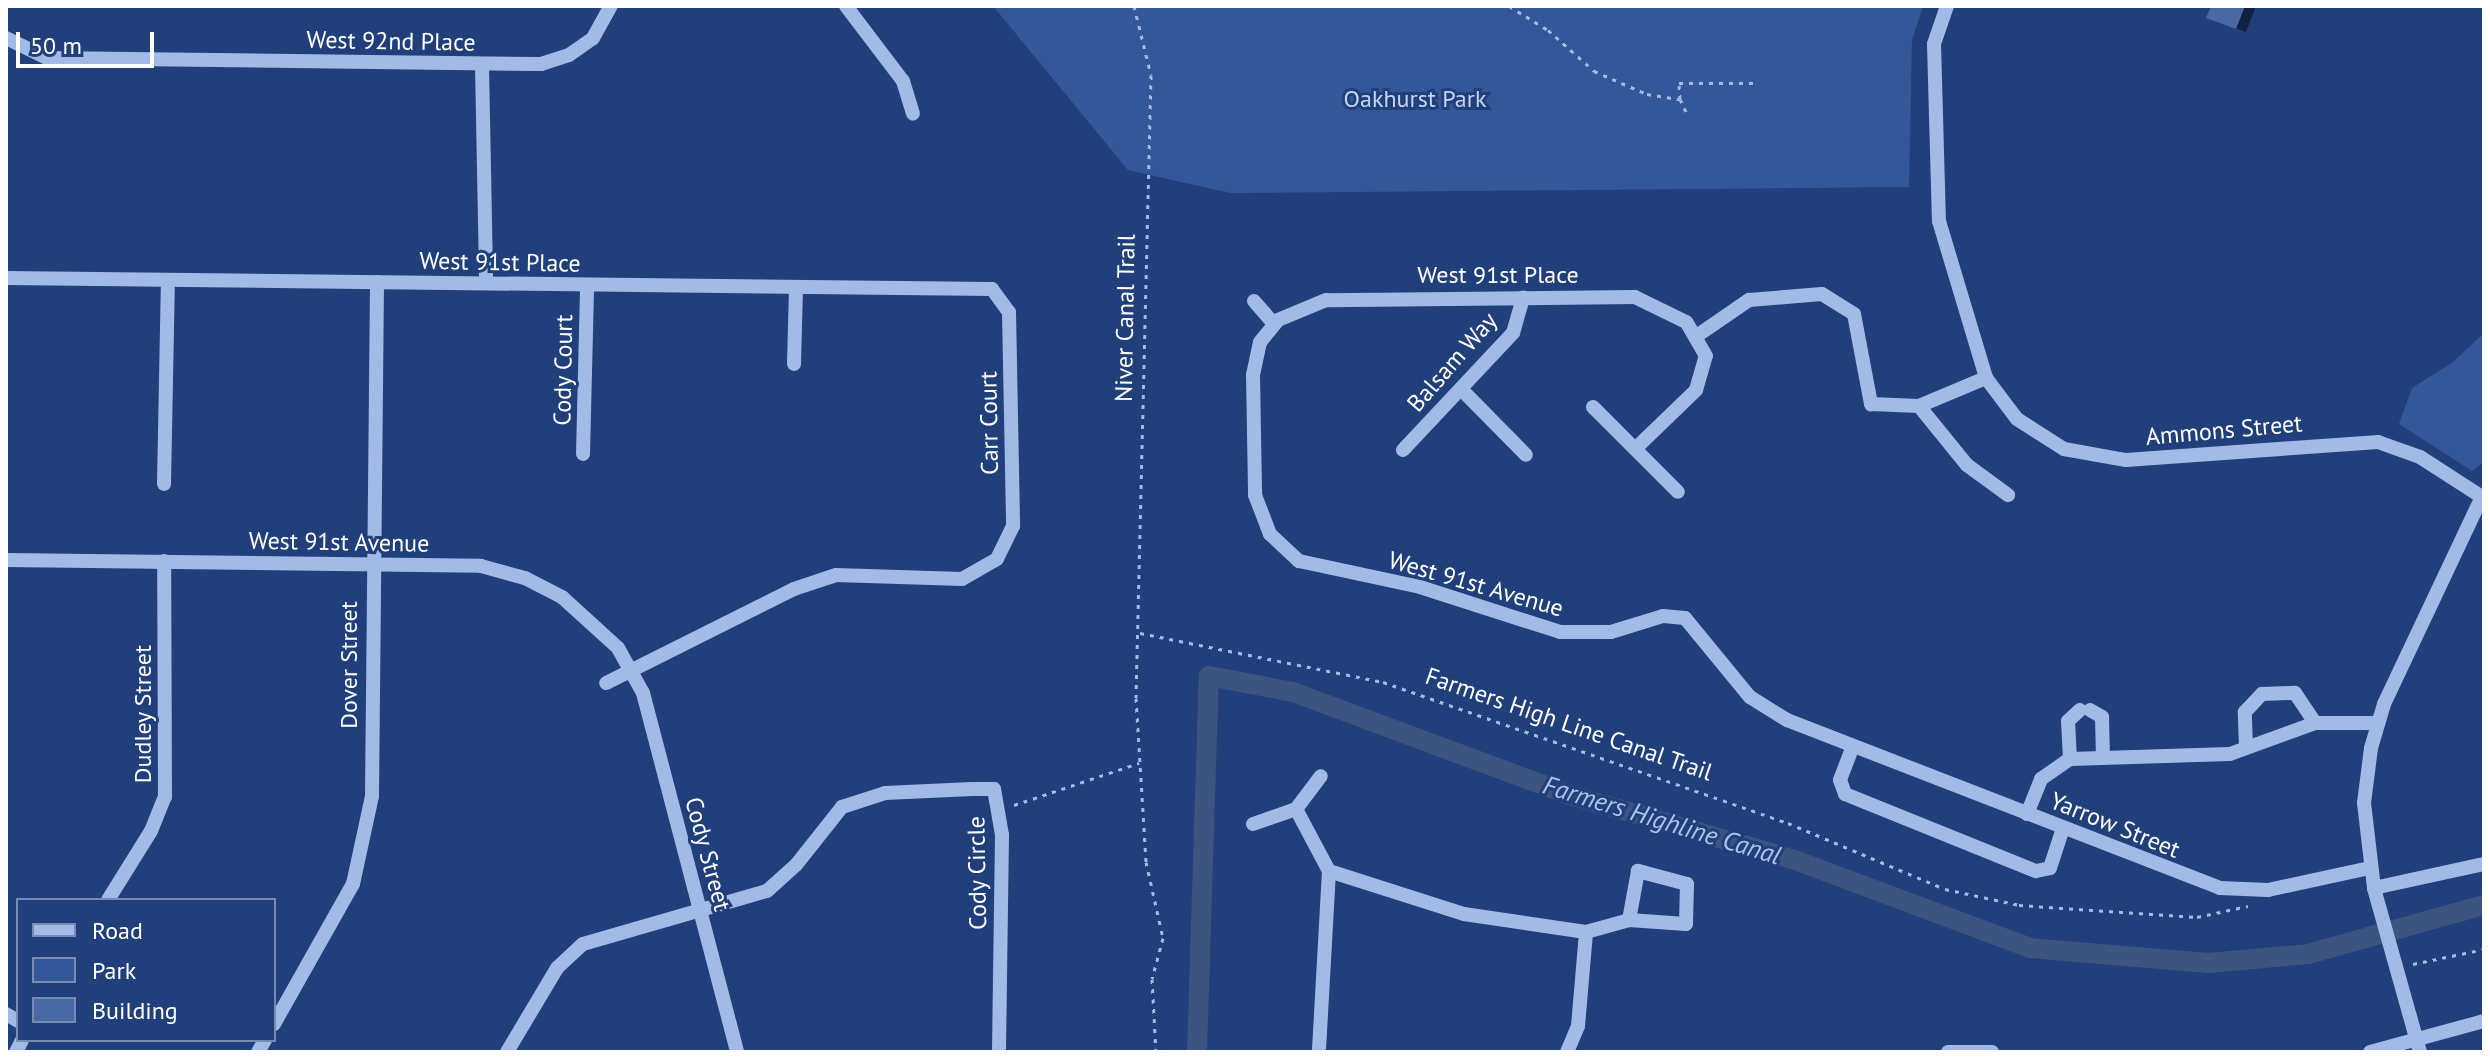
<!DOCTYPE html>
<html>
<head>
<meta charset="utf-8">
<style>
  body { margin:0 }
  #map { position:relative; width:2490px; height:1058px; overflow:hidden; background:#203f7b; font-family:"PT Sans",sans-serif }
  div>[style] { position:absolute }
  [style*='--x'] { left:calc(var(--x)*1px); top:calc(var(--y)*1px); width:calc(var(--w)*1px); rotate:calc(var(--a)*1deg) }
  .green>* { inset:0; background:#335799 }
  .shadow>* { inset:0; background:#0007 }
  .canal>* { height:20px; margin:-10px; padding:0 10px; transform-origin:10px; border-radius:10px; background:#3d5480 }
  .building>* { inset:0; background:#4869a4 }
  .path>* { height:3px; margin-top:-1.5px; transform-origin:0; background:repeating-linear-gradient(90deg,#a2bae6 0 4px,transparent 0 10px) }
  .minor>* { height:14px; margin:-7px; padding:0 7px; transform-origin:7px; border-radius:7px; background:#a2bae6 }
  span { translate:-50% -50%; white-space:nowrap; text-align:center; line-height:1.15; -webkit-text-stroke:6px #203f7b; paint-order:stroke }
  .street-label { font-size:24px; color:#fff }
  .park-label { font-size:24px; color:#c5d6f5 }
  .water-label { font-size:26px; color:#adc4ee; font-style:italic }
  .frame { position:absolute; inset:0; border:8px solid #fff; pointer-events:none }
  .legend { position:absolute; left:16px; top:898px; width:260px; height:144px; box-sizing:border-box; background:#203f7b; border:2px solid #798cb0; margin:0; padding:10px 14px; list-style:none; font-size:24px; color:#fff }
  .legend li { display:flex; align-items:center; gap:16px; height:40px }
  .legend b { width:40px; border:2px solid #798cb0 }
  .scale { position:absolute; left:16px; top:32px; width:138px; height:36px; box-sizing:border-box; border:4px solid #fff; border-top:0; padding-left:10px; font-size:24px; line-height:28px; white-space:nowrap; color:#fff; -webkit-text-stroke:6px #203f7b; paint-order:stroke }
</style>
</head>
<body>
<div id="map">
  <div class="green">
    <div style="clip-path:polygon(993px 6px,1923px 6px,1912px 40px,1909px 187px,1230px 193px,1128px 170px)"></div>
    <div style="clip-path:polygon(2484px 333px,2484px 462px,2472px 471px,2399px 424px,2412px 388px,2453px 362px)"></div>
  </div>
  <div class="shadow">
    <div style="clip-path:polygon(2213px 6px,2256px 6px,2246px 32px,2218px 22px)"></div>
  </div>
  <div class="canal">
    <div style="--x:1197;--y:1052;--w:376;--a:-88.2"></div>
    <div style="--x:1209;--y:676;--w:86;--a:10.8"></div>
    <div style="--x:1293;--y:692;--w:296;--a:20.4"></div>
    <div style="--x:1570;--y:795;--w:234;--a:16.1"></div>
    <div style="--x:1795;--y:860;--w:251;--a:20.5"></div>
    <div style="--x:2030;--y:948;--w:179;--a:4.8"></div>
    <div style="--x:2208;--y:963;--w:100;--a:-5.1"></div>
    <div style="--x:2308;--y:954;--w:183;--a:-15.6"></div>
  </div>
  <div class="building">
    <div style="clip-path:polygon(2211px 6px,2245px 6px,2236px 29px,2206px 18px)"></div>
  </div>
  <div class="path">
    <div style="--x:1134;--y:6;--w:71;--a:76.2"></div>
    <div style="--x:1151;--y:75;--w:623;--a:91.38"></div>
    <div style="--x:1136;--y:698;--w:164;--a:86.5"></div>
    <div style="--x:1146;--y:862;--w:78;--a:77.4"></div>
    <div style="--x:1163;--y:938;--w:42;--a:105"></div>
    <div style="--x:1152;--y:979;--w:73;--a:86.9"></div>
    <div style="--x:1509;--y:6;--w:46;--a:31.6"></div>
    <div style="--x:1548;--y:30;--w:62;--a:41.7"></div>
    <div style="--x:1594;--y:71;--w:58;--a:23.5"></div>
    <div style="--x:1647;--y:94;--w:33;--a:9"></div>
    <div style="--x:1680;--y:99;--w:16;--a:-94"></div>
    <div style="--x:1679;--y:83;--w:78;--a:0"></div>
    <div style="--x:1680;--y:99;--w:14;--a:65"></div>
    <div style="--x:1140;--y:633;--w:248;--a:11.4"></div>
    <div style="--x:1383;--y:682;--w:429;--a:19.2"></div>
    <div style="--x:1788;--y:823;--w:170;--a:22.8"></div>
    <div style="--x:1945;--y:889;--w:76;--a:12.2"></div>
    <div style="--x:2019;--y:905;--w:178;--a:3.9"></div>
    <div style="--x:2197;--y:917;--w:52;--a:-12.2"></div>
    <div style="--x:1014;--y:805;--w:132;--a:-18.6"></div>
    <div style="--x:2413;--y:964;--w:73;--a:-11.9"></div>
  </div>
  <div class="minor">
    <div style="--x:846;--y:6;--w:94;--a:52.8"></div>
    <div style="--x:903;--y:81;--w:34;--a:73"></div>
    <div style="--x:1947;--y:6;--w:40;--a:108.9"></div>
    <div style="--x:1934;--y:44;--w:177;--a:88.4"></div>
    <div style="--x:1939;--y:221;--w:164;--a:73.3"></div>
    <div style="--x:1986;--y:378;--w:51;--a:52.9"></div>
    <div style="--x:2017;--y:419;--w:56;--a:32.6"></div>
    <div style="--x:2064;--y:449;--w:63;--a:10.1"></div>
    <div style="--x:2126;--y:460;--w:253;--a:-4.1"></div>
    <div style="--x:2378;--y:442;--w:45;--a:19.7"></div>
    <div style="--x:2420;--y:457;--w:74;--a:32.8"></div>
    <div style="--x:6;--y:38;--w:46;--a:26"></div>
    <div style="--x:47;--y:58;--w:494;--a:0.7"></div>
    <div style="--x:541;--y:64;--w:29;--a:-18"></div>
    <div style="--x:569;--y:55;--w:29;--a:-35"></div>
    <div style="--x:593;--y:38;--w:37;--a:-61"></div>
    <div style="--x:482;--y:65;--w:217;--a:88.9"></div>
    <div style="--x:6;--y:278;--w:986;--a:0.64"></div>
    <div style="--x:992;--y:289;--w:29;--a:54"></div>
    <div style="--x:1009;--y:312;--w:214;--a:88.9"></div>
    <div style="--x:1013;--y:526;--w:37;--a:116"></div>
    <div style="--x:997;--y:559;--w:40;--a:150.3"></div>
    <div style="--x:962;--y:579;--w:126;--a:-178.2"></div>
    <div style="--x:836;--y:575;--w:44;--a:161.6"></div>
    <div style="--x:794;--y:589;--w:210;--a:153.4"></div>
    <div style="--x:1254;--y:301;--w:30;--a:49"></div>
    <div style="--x:1698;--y:335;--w:62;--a:-34.5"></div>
    <div style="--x:1749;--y:300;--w:73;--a:-4.7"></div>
    <div style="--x:1822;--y:294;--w:38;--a:32"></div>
    <div style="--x:1854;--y:314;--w:92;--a:79.3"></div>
    <div style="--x:1871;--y:404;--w:48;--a:2.4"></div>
    <div style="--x:1919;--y:406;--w:73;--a:-22.7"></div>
    <div style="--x:794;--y:364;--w:75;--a:-88.5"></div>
    <div style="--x:1462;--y:390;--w:91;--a:45.4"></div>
    <div style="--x:1919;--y:406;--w:76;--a:50.9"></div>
    <div style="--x:1967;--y:465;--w:51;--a:36.2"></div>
    <div style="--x:1593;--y:407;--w:120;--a:45"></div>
    <div style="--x:1635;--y:449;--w:85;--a:-44"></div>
    <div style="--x:1696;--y:390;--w:35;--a:-74"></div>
    <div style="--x:1706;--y:356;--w:39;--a:-120"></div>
    <div style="--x:1686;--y:322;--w:57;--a:-153.9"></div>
    <div style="--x:1635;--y:297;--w:309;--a:179.4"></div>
    <div style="--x:1326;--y:300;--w:52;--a:157.4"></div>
    <div style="--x:1278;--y:320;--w:28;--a:129"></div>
    <div style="--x:1260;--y:342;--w:34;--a:102"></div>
    <div style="--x:1253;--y:375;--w:120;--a:89"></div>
    <div style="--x:1255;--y:495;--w:42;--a:69"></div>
    <div style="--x:1270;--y:534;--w:40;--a:43"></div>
    <div style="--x:1299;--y:561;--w:124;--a:12.1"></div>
    <div style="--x:1420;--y:587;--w:147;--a:17.8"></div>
    <div style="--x:1560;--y:632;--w:51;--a:0"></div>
    <div style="--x:1611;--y:632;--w:54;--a:-17.1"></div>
    <div style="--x:1663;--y:616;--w:22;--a:5"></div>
    <div style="--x:1685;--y:618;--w:102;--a:50.6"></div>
    <div style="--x:1750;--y:697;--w:44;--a:31.9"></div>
    <div style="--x:1787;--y:720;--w:464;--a:21.2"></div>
    <div style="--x:2220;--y:888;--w:48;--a:2.4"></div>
    <div style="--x:2268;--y:890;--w:104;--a:-12.2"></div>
    <div style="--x:1403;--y:450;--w:161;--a:-46.8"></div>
    <div style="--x:1513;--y:333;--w:37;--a:-74"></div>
    <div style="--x:583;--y:454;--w:168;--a:-88.6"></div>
    <div style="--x:164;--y:484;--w:204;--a:-88.9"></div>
    <div style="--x:6;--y:560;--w:475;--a:0.7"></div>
    <div style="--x:481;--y:566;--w:46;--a:15.3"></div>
    <div style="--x:525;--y:578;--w:42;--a:27.2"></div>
    <div style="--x:562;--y:597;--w:76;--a:42.3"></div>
    <div style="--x:618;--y:648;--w:51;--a:60.9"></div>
    <div style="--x:643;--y:693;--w:371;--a:75.3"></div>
    <div style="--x:2090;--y:710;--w:14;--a:30"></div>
    <div style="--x:2102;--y:717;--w:41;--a:88.6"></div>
    <div style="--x:1853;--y:746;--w:36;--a:111"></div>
    <div style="--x:1840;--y:780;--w:15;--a:70"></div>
    <div style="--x:1845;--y:794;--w:206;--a:22"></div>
    <div style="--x:2036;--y:871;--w:14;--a:-12"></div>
    <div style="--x:2050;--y:868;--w:42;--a:-72"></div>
    <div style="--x:2246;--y:748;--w:36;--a:-92"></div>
    <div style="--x:2245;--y:712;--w:25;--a:-47"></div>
    <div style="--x:2262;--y:694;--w:33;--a:-2"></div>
    <div style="--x:2295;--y:693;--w:36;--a:56"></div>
    <div style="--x:2070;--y:759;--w:38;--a:-93"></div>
    <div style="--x:2068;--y:721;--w:16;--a:-43"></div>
    <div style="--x:1296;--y:809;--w:70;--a:62"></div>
    <div style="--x:1329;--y:871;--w:181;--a:93.2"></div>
    <div style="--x:2027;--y:814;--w:38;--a:-68"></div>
    <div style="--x:2041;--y:779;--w:35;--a:-35"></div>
    <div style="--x:2070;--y:759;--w:160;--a:-1.8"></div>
    <div style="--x:2230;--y:754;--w:90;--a:-20"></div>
    <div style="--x:2315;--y:723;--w:62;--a:0"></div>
    <div style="--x:1253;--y:824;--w:46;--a:-19.2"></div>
    <div style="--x:1296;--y:809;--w:41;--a:-52.9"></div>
    <div style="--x:1329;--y:871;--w:142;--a:17.7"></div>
    <div style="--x:1464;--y:914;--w:123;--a:8.4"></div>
    <div style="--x:1586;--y:932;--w:45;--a:-15.6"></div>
    <div style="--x:1629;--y:920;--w:57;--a:4"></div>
    <div style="--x:1686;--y:924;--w:40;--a:-88.6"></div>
    <div style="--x:1687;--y:884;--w:51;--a:-165.1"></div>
    <div style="--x:1638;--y:871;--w:50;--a:100.4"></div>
    <div style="--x:2374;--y:888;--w:113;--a:-12.3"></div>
    <div style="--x:108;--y:900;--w:81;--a:-58.1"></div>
    <div style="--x:151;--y:831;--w:37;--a:-68"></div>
    <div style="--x:165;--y:797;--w:236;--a:-90.2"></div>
    <div style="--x:6;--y:1014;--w:14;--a:30"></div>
    <div style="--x:274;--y:1024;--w:161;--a:-60.6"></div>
    <div style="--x:353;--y:884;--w:90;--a:-77.8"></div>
    <div style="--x:372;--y:796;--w:514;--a:-89.44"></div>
    <div style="--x:16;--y:1052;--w:13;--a:-63"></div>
    <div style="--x:258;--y:1052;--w:14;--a:-60"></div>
    <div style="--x:507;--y:1052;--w:98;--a:-59.2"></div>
    <div style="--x:557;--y:968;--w:35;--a:-43"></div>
    <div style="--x:583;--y:944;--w:191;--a:-16.1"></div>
    <div style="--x:767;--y:891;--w:39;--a:-42"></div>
    <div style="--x:796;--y:865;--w:74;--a:-51.6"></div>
    <div style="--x:842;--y:807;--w:45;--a:-18"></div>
    <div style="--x:885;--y:793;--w:87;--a:-2.6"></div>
    <div style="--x:972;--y:789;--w:22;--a:0"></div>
    <div style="--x:994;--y:789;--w:47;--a:80.1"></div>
    <div style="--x:1002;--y:835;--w:217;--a:90.8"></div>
    <div style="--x:1567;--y:1052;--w:28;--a:-67"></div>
    <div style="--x:1578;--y:1026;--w:94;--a:-85.1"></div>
    <div style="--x:1948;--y:1052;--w:44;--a:0"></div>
    <div style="--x:2370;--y:1052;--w:118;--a:-15.2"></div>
    <div style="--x:2420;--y:1052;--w:170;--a:-105.7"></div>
    <div style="--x:2374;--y:888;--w:86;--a:-96.7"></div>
    <div style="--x:2364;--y:803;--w:55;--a:-82.7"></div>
    <div style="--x:2371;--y:748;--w:46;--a:-73.5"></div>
    <div style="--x:2384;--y:704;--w:229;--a:-64.7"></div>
  </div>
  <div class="street-label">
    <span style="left:391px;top:41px;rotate:1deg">West 92nd Place</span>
    <span style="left:500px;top:262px;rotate:1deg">West 91st Place</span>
    <span style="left:1498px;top:275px">West 91st Place</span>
    <span style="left:1125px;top:318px;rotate:-89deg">Niver Canal Trail</span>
    <span style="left:1452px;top:362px;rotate:-49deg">Balsam Way</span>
    <span style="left:563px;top:370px;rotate:-89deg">Cody Court</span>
    <span style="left:989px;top:423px;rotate:-91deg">Carr Court</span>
    <span style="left:2224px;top:430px;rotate:-5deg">Ammons Street</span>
    <span style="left:339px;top:542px;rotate:1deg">West 91st Avenue</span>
    <span style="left:1476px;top:584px;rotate:16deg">West 91st Avenue</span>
    <span style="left:349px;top:665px;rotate:-90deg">Dover Street</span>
    <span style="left:143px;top:714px;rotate:-90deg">Dudley Street</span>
    <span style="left:1569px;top:724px;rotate:19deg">Farmers High Line Canal Trail</span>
    <span style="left:2115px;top:825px;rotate:22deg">Yarrow Street</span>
    <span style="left:708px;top:854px;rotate:75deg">Cody Street</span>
    <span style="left:977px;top:873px;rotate:-91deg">Cody Circle</span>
  </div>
  <div class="park-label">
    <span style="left:1415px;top:99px">Oakhurst Park</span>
  </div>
  <div class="water-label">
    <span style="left:1662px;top:820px;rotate:17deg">Farmers Highline Canal</span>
  </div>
  <div class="frame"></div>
  <ul class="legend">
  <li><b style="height:10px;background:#a2bae6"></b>Road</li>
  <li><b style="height:22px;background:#335799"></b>Park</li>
  <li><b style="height:22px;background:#4869a4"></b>Building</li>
  </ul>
  <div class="scale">50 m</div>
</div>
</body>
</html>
